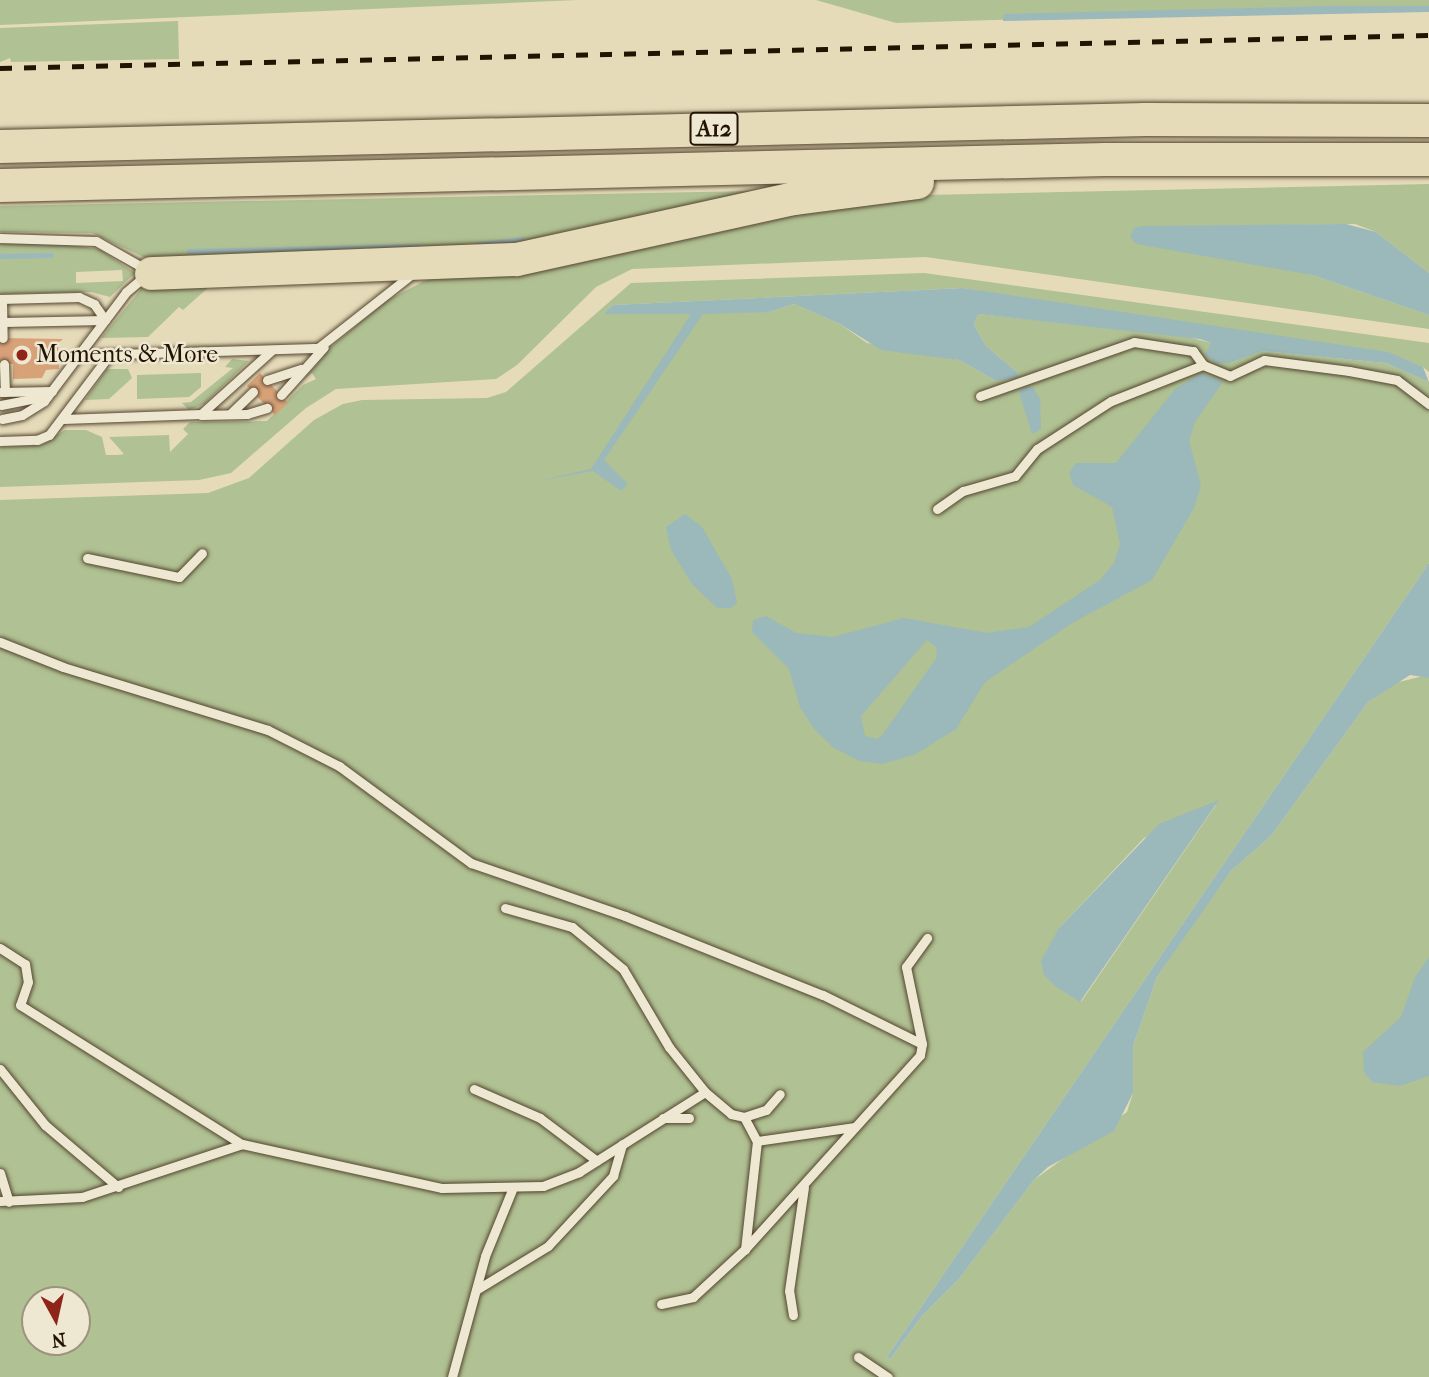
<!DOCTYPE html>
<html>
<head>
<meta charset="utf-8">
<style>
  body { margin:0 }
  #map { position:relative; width:1429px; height:1377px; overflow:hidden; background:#e5dbb9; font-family:"IM FELL French Canon",serif }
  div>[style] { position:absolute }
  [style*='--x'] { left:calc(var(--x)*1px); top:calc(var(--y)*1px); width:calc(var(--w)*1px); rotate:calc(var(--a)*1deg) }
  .green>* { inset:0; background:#b0c193 }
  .water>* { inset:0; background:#9bb8ba }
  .stream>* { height:5px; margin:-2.5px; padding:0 2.5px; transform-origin:2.5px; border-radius:2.5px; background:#9bb8ba }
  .building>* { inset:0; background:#d8a279 }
  .roads { filter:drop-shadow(0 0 2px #54452f) drop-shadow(0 0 2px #54452f) }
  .lane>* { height:9px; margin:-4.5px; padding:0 4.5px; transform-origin:4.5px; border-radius:4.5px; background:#eee8d2 }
  .highway>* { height:33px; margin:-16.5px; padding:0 16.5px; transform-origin:16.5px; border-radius:16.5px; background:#e5dbb9 }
  .rail>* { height:5px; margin-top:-2.5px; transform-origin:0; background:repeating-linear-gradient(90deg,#231301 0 12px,transparent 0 24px) }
  .dots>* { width:19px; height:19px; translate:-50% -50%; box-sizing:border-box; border:4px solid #eee8d2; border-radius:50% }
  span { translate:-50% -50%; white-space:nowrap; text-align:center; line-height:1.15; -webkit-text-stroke:5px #eee8d2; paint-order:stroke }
  .shield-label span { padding:2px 5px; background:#eee8d2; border:2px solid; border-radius:5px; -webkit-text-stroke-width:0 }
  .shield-label { font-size:23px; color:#231301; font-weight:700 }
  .poi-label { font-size:24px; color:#231301 }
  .left { translate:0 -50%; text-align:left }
  .north { position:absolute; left:21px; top:1286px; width:70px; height:70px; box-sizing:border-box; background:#eee8d2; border:2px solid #9d937e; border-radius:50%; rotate:172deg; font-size:19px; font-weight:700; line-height:28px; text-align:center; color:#231301 }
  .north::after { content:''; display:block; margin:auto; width:24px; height:32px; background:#8f2418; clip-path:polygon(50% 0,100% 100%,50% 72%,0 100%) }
</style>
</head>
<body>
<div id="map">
  <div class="green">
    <div style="clip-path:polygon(0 0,577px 0,0 25px)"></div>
    <div style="clip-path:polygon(816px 0,1429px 0,1429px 7px,896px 23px)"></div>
    <div style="clip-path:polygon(178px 21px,179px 59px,11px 62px,10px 58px,0 62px,0 28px)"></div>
    <div style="clip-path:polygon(1429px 184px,1429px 273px,1376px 232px,1355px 224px,1138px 227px,1312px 275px,1429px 315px,1429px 329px,926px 257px,632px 269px,596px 287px,517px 365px,496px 379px,336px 389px,306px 408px,231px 473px,199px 480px,0 487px,0 447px,42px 445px,65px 430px,86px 430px,102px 437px,106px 455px,119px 455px,124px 454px,109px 437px,169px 435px,170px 452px,188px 434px,183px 429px,190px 422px,267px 421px,303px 385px,316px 379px,312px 373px,303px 380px,324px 356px,320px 356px,386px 301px,432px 277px,880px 196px)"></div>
    <div style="clip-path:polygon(797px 190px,591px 239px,152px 261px,92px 233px,0 232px,0 206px)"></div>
    <div style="clip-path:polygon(evenodd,54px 243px,99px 249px,135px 273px,110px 297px,91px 292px,0 294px,0 244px,54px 243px,122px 270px,123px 281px,76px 283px,76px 272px,122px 270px)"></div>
    <div style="clip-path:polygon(evenodd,924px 273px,1429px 343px,1429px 372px,1423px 367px,963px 288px,613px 305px,603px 314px,769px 312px,794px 304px,840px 324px,867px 343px,959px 360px,996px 381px,1017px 372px,986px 346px,974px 325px,978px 314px,1185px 336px,1211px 343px,1230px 363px,1261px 351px,1386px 363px,1429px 382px,1429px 563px,887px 1357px,890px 1359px,922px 1316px,959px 1279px,1034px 1180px,1127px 1112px,1133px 1093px,1133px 1046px,1157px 977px,1194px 923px,1231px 871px,1271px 836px,1368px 702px,1391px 684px,1423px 676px,1429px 678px,1429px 1377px,0 1377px,0 500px,208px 493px,249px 478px,314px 420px,343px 404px,362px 400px,487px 398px,506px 392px,631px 283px,924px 273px,1216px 804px,1216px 805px,1081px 1002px,1059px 928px,1144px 838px,1216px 804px,924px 273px,35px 1300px,77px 1300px,77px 1342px,35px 1342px,35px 1300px)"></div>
    <div style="clip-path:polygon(147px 282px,210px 286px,183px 310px,179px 307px,148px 337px,101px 338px)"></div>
    <div style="clip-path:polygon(232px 359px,249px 361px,204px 404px,189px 410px,182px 403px,191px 402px,233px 368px,225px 367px)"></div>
    <div style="clip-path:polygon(107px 369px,128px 369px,132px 378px,109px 399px,85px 400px)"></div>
    <div style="clip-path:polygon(201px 373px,201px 387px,189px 397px,137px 399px,137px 375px)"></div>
  </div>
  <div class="water">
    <div style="clip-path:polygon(1335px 6px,1429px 6px,1429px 12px,1003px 21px,1004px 14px)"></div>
    <div style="clip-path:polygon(1346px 224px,1376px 232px,1429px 273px,1429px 315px,1312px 275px,1136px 244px,1130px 236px,1134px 228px,1142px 226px)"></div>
    <div style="clip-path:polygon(963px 288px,1388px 352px,1423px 367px,1429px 382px,1386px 363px,1262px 351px,1230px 363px,1216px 363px,1205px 355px,1211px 343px,1200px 339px,978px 314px,974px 325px,986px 346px,1017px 372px,1018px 377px,996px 381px,959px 360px,881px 350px,840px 324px,794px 304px,769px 312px,703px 314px,604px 460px,628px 484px,621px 491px,593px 471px,537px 481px,591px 469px,691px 314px,603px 314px,613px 305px)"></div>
    <div style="clip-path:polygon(evenodd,1201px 373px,1223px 382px,1195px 422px,1189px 441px,1201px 485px,1194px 508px,1152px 580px,1074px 622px,985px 682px,956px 729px,916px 754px,883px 764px,860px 761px,834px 748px,814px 729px,800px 707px,789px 669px,752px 632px,753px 620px,766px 616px,796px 633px,833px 637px,904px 618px,987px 633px,1029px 627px,1100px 580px,1114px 563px,1120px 544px,1112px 507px,1073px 485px,1069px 473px,1076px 463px,1116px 463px,1175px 389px,1201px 373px,927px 640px,936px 647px,937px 657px,883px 734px,877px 739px,865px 736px,861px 716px,927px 640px)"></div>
    <div style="clip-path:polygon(1026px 387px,1033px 387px,1040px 399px,1041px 429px,1032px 434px,1019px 392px)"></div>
    <div style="clip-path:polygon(685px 514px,702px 527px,732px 579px,737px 603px,731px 608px,717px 608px,692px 584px,671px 550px,666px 527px)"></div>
    <div style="clip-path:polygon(1429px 563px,1429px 678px,1410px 675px,1368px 702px,1271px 836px,1231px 871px,1157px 977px,1133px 1046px,1133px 1093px,1114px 1131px,1048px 1167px,1034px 1180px,959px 1279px,922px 1316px,890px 1359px,887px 1357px)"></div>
    <div style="clip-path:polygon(1219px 800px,1080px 1002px,1055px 986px,1044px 975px,1041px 961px,1059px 928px,1159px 824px)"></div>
    <div style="clip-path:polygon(1429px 957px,1429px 1076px,1400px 1086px,1372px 1082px,1364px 1072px,1363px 1052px,1401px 1017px,1415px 977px)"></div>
  </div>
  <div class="stream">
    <div style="--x:477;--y:244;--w:45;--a:-6.3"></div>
    <div style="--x:189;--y:251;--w:229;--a:-1.3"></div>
    <div style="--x:0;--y:256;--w:51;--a:-1.1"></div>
  </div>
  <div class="building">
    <div style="clip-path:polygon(0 338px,63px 339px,58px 343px,59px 369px,46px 370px,42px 378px,13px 379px,13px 364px,0 364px)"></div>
    <div style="clip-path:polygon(260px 373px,288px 403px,275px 415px,247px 386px)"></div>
  </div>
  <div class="roads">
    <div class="lane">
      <div style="--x:0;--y:238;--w:96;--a:1.8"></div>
      <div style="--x:96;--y:241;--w:59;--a:29.6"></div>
      <div style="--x:0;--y:299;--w:79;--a:-1.5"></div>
      <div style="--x:79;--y:297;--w:17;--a:25"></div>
      <div style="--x:94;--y:304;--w:19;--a:55"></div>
      <div style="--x:105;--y:320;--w:102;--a:178.9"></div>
      <div style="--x:2;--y:299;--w:39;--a:89"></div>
      <div style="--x:80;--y:355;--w:238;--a:-1.7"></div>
      <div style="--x:318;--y:348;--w:120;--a:-38.2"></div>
      <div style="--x:4;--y:364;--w:28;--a:88"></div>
      <div style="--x:267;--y:380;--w:36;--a:-18"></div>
      <div style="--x:1;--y:392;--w:51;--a:-1.1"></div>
      <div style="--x:281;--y:395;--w:64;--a:-48.1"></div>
      <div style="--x:980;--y:396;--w:163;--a:-19.3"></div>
      <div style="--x:1134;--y:342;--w:60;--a:8.7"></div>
      <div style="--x:1193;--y:351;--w:17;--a:54"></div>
      <div style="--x:1;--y:405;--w:47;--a:-11.1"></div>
      <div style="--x:230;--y:414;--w:32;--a:-44"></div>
      <div style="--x:201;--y:415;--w:46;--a:-1.2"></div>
      <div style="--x:247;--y:414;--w:21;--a:-17"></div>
      <div style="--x:2;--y:419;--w:20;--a:-11"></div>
      <div style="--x:22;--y:415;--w:26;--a:-32"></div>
      <div style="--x:44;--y:401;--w:136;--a:-53"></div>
      <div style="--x:126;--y:292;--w:26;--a:-40"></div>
      <div style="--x:63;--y:419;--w:138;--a:-2.1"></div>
      <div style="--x:201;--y:414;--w:96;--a:-42"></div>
      <div style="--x:0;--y:441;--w:37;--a:-2"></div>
      <div style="--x:37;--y:440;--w:13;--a:-23"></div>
      <div style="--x:49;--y:435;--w:101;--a:-53"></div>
      <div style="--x:937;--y:509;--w:32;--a:-35"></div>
      <div style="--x:963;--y:491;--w:54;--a:-16.1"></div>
      <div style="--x:1015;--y:476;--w:35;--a:-51"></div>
      <div style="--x:1037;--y:449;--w:88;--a:-33"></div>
      <div style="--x:1111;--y:401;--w:99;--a:-21.4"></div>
      <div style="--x:1203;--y:365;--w:29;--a:22"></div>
      <div style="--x:1230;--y:376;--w:38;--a:-25"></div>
      <div style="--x:1264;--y:360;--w:86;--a:7.4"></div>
      <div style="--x:1349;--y:371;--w:49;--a:10.6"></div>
      <div style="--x:1397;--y:380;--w:40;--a:37"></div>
      <div style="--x:87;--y:558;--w:94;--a:11.7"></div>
      <div style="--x:179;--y:577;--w:33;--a:-46"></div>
      <div style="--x:0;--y:642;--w:68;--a:21.6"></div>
      <div style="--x:63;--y:667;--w:214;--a:17.1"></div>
      <div style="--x:268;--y:730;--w:80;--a:26.9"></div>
      <div style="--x:339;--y:766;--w:164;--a:36.3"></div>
      <div style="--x:471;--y:863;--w:163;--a:19"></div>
      <div style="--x:625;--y:916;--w:213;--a:21.8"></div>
      <div style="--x:823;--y:995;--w:110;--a:26.3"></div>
      <div style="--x:505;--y:908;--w:70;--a:15.8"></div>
      <div style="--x:572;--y:927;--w:66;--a:39.5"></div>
      <div style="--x:623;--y:969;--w:91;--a:59.5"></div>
      <div style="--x:669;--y:1047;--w:58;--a:51.3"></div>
      <div style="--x:705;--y:1092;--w:34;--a:40"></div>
      <div style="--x:731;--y:1114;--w:13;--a:13"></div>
      <div style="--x:744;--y:1117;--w:23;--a:-18"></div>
      <div style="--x:766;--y:1110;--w:21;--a:-49"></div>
      <div style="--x:0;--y:948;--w:30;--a:33"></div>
      <div style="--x:25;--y:964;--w:18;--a:81"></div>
      <div style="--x:28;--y:982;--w:24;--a:109"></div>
      <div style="--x:20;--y:1005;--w:262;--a:32.1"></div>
      <div style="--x:0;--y:1069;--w:72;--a:51.2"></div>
      <div style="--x:45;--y:1125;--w:96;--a:40.3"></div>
      <div style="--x:474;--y:1089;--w:72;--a:23.7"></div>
      <div style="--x:540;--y:1118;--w:71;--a:37"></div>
      <div style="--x:744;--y:1117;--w:27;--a:62"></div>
      <div style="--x:757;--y:1141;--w:109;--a:96.3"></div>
      <div style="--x:663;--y:1118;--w:26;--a:0"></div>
      <div style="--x:757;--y:1141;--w:98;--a:-8.2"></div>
      <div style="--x:0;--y:1173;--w:30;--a:73"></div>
      <div style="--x:0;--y:1201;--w:82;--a:-2.8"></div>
      <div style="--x:82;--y:1197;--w:169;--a:-18.3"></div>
      <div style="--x:242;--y:1144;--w:205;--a:12.4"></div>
      <div style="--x:442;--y:1188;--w:101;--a:-1.1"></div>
      <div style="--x:543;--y:1186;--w:39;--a:-21"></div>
      <div style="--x:579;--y:1172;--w:149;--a:-32.4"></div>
      <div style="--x:476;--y:1290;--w:84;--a:-31.4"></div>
      <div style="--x:548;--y:1246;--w:96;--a:-47.1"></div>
      <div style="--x:613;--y:1176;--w:33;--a:-74"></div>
      <div style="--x:661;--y:1304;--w:33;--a:-12"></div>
      <div style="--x:693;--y:1297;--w:71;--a:-42.7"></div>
      <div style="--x:745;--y:1249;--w:261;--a:-47.9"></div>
      <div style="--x:920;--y:1055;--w:11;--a:-80"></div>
      <div style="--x:922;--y:1044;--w:79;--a:-101.7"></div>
      <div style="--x:906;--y:967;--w:36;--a:-54"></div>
      <div style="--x:793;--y:1315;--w:24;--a:-99"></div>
      <div style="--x:789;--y:1291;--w:105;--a:-81.8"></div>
      <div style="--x:858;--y:1357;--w:36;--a:34"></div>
      <div style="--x:452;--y:1377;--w:125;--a:-74.7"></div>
      <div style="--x:485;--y:1256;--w:71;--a:-67.8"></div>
    </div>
    <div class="highway">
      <div style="--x:0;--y:146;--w:1145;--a:-1.35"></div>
      <div style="--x:1145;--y:119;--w:284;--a:0.2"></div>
      <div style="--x:0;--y:185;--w:1105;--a:-1.35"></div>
      <div style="--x:1105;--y:159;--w:324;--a:0"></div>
      <div style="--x:151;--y:273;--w:365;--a:-2.2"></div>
      <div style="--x:516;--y:259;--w:285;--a:-12.4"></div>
      <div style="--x:794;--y:198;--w:124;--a:-7.4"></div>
    </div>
  </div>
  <div class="rail">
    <div style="--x:0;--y:68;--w:1429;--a:-1.32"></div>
  </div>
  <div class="dots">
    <div style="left:22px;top:355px;background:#8f2418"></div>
  </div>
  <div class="shield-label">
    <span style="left:714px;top:129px">A12</span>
  </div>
  <div class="poi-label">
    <span class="left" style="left:36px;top:355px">Moments &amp; More</span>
  </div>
  <div class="north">N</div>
</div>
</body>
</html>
